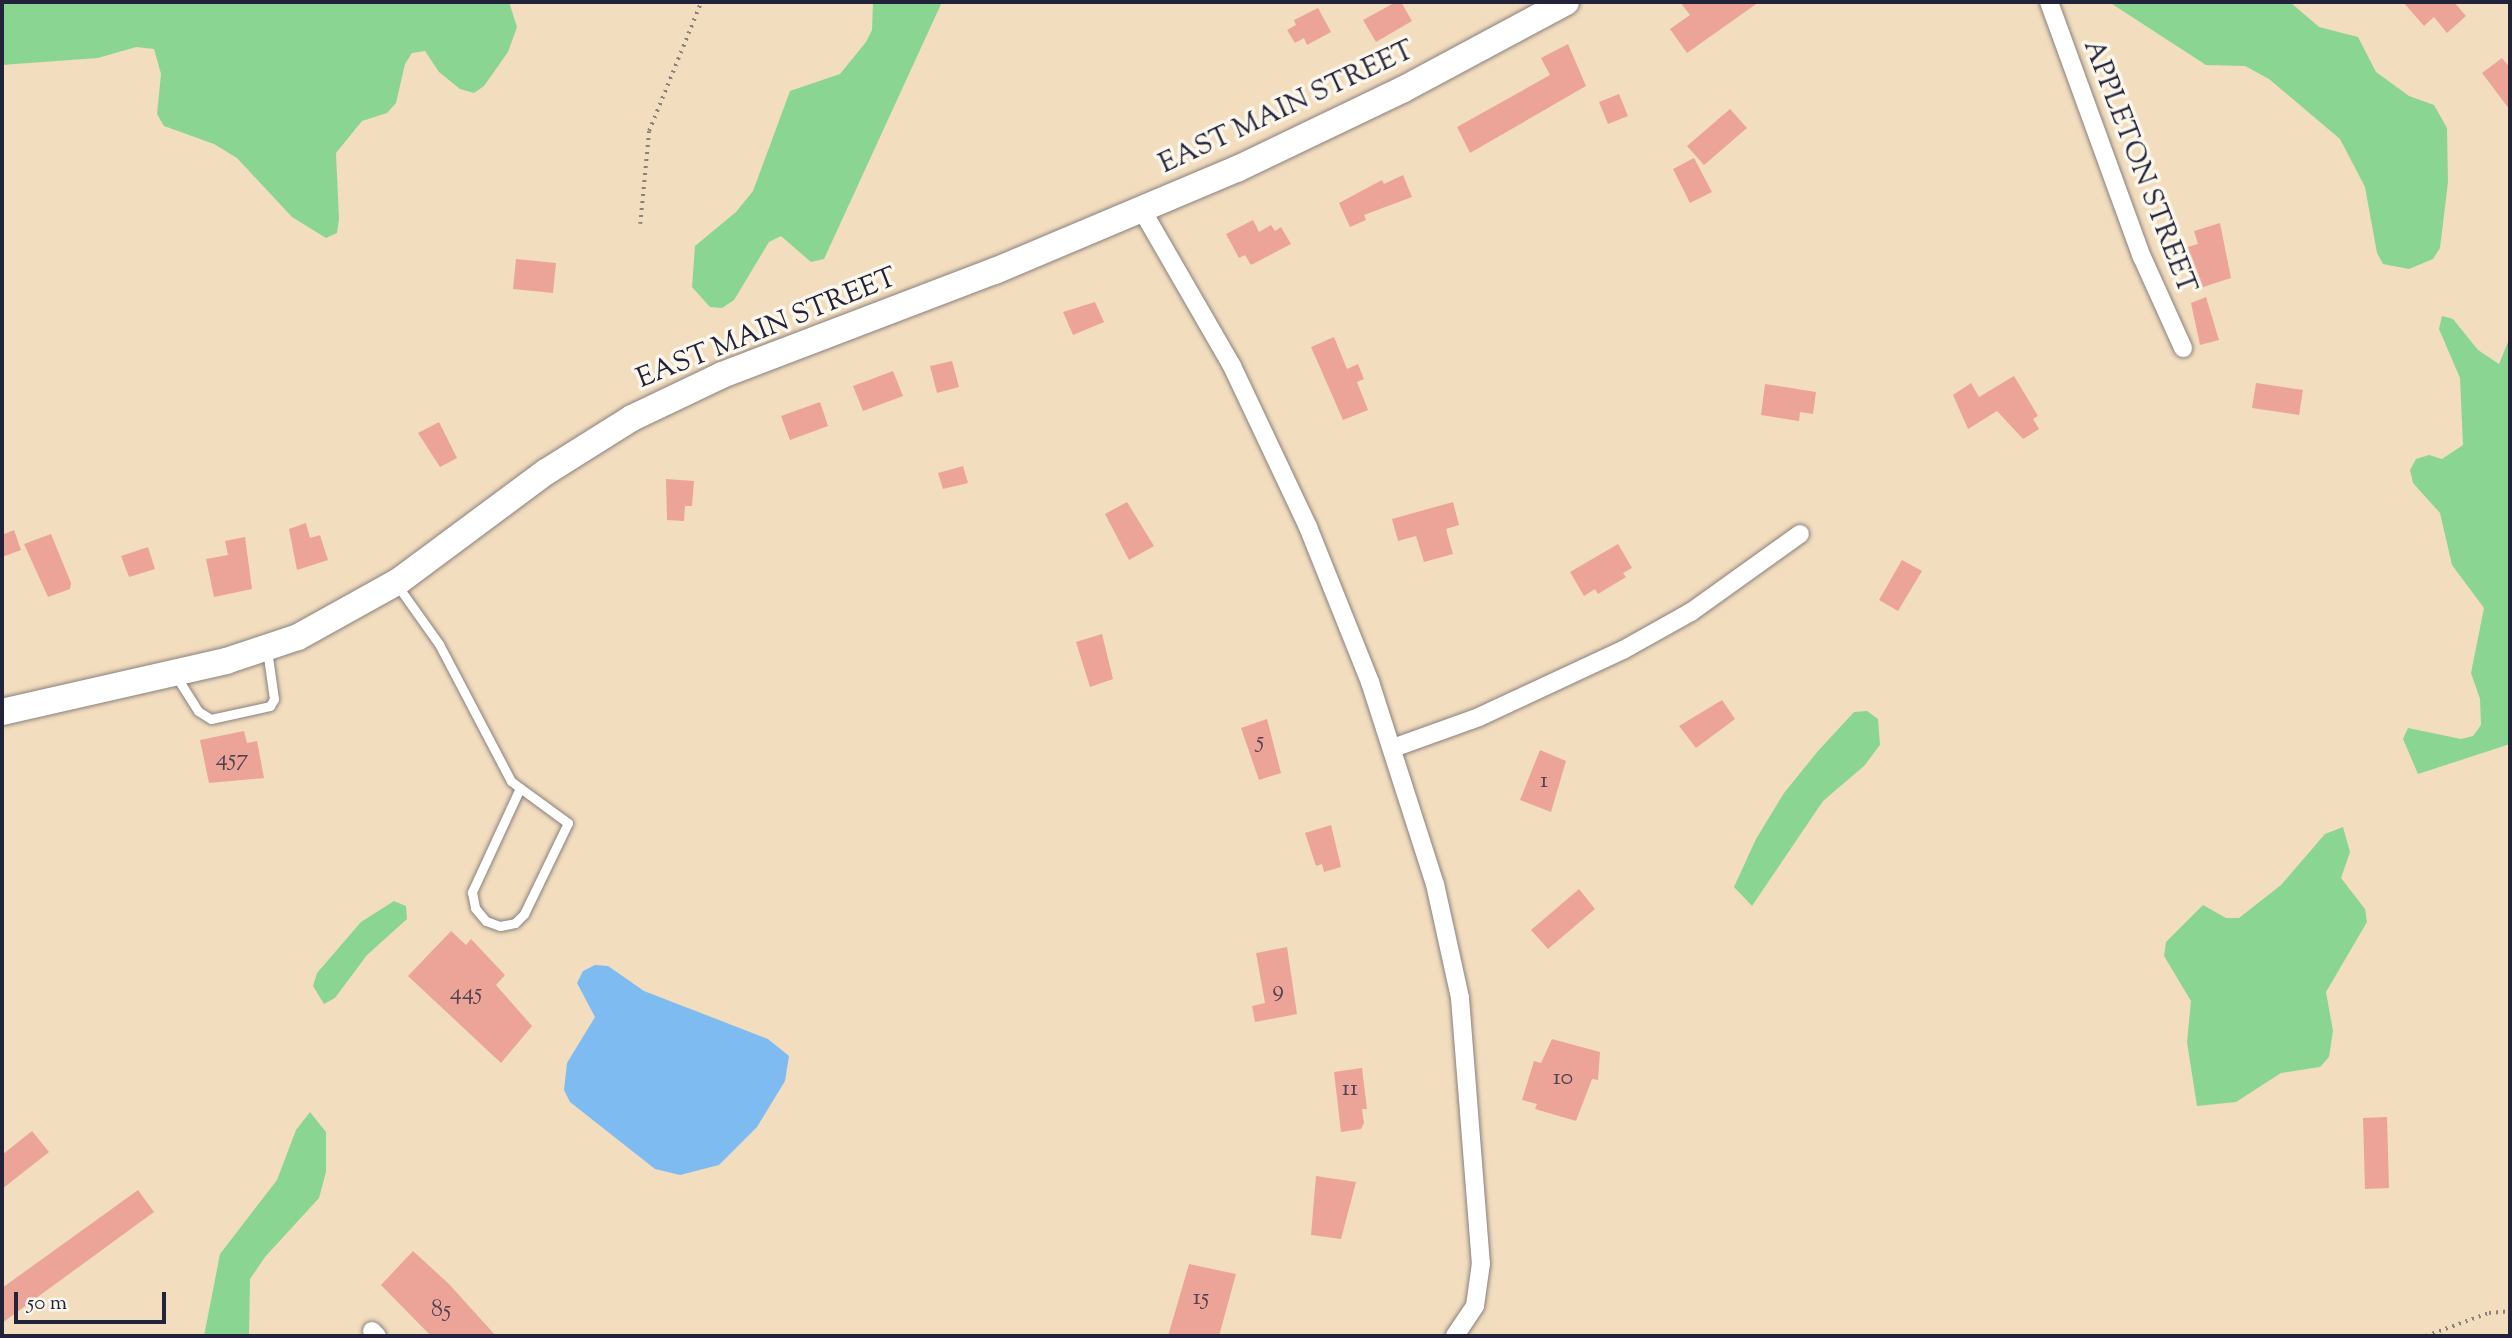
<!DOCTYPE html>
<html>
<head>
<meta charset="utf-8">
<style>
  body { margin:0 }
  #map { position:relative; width:2512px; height:1338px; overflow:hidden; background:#f3ddbf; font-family:"Sorts Mill Goudy",serif }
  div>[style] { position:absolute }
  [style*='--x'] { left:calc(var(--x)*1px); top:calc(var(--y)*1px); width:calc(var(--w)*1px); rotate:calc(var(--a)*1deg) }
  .green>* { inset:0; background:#8bd592 }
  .water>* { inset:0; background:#7dbbf1 }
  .building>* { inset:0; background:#eca499 }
  .path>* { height:3.5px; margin-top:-1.75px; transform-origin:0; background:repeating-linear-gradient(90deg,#8a807d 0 2px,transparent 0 7px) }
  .roads { filter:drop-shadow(0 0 2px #8a807d) drop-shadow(0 0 2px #8a807d) }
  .service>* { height:9px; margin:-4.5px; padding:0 4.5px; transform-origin:4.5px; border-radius:4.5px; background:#fff }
  .minor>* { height:18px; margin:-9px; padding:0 9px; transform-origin:9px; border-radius:9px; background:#fff }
  .primary>* { height:26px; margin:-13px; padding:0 13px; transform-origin:13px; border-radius:13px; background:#fff }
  span { translate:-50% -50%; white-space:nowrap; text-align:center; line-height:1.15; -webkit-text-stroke:7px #fbf7ec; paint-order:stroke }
  .number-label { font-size:24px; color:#544252 }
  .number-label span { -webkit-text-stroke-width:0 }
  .street-label { font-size:28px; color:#22223b }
  .frame { position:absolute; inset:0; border:4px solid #22223b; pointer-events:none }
  .scale { position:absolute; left:14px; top:1292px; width:152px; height:32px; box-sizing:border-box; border:4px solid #22223b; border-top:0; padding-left:9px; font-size:21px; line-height:24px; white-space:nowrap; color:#22223b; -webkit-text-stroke:5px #fbf7ec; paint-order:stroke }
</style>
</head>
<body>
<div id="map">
  <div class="green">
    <div style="clip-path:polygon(2px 2px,509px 2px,517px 27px,508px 52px,484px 86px,474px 93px,460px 89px,439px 72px,425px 51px,412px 53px,405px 64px,396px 103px,387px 113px,362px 121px,336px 153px,339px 219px,337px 233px,326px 238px,292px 217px,237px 158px,214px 144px,164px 126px,157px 114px,161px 74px,154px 49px,136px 47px,98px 58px,2px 65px)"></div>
    <div style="clip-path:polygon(873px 2px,942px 2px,824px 259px,811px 262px,781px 236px,769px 242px,734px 300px,722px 308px,710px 307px,692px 287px,695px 246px,736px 212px,753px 191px,790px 91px,840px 74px,866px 42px,872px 30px)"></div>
    <div style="clip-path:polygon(2109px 2px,2290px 2px,2319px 27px,2358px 37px,2376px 72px,2409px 96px,2434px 105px,2447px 128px,2448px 182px,2440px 248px,2433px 259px,2409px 269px,2383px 264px,2377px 253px,2365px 187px,2340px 139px,2269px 79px,2245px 66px,2206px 65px)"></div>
    <div style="clip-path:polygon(2442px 316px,2453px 319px,2478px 350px,2499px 364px,2510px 337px,2510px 744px,2418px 774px,2403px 739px,2408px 728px,2461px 739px,2473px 736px,2481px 725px,2480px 699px,2471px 673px,2484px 608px,2452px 565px,2440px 513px,2413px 483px,2410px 470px,2416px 459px,2429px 455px,2442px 459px,2463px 445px,2460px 378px,2439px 329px)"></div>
    <div style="clip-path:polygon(1867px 711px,1878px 719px,1880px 745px,1864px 766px,1823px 801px,1752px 906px,1734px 887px,1756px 839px,1784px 793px,1818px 751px,1854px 712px)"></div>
    <div style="clip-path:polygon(2343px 827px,2350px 852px,2341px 878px,2365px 909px,2367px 922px,2326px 992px,2333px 1031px,2329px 1057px,2320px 1067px,2281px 1073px,2236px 1102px,2197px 1106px,2187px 1042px,2191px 1001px,2164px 956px,2166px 942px,2203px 905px,2226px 918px,2239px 918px,2281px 885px,2325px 834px)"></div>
    <div style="clip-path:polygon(394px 901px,406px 906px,407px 919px,367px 955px,335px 998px,324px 1004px,313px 986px,317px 973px,361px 922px)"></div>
    <div style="clip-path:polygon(310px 1112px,326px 1132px,326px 1172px,319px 1198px,265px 1257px,250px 1279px,249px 1336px,204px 1336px,220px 1254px,277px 1180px,296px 1130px)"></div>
  </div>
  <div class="water">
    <div style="clip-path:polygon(595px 965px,608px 966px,644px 991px,768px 1039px,789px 1056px,785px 1081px,757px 1127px,719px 1165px,680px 1175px,655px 1169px,570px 1102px,564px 1090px,567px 1063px,595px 1017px,577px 983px,583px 971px)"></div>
  </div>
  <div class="building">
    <div style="clip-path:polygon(1396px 2px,1401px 2px,1412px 21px,1376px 42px,1363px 20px)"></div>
    <div style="clip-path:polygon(1680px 2px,1759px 2px,1687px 53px,1670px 29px,1690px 15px)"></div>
    <div style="clip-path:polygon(2403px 2px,2454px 2px,2466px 16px,2447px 33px,2434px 17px,2424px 26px)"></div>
    <div style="clip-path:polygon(1318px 8px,1331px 32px,1307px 45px,1304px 38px,1295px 43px,1287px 30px,1296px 25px,1294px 20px)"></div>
    <div style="clip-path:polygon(1568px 44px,1586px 86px,1470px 153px,1457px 127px,1550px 75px,1541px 58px)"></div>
    <div style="clip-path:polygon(2502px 58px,2510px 68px,2510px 110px,2482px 73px)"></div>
    <div style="clip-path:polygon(1619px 94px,1628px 116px,1608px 124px,1599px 102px)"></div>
    <div style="clip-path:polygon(1730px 109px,1747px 128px,1704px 165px,1687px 146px)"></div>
    <div style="clip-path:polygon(1694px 158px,1712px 192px,1690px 203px,1673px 169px)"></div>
    <div style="clip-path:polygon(1403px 175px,1412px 197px,1364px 215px,1366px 220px,1350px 227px,1339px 203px,1382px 180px,1384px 184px)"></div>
    <div style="clip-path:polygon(1253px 220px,1259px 232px,1271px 225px,1275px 231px,1281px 227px,1291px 244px,1251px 265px,1245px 255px,1239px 258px,1226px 234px)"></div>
    <div style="clip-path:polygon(2220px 223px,2231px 278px,2197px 289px,2184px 248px,2198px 244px,2194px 231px)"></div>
    <div style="clip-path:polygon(516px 259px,556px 263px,553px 293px,513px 289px)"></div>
    <div style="clip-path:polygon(2206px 297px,2219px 340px,2200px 345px,2191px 303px)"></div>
    <div style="clip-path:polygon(1095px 302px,1104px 322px,1073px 335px,1063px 312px)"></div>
    <div style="clip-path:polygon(1334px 337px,1347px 369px,1358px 364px,1364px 379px,1357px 382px,1368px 410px,1343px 420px,1311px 347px)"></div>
    <div style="clip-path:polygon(952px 361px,959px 387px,937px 393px,930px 366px)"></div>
    <div style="clip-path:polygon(893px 371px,903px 396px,863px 411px,853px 386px)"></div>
    <div style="clip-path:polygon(2014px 376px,2038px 416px,2033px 419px,2039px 429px,2023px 439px,1997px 411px,1968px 429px,1953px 395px,1971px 383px,1979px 397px)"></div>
    <div style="clip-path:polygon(2256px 383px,2303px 390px,2299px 415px,2252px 408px)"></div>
    <div style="clip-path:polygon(1765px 384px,1816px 392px,1813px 414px,1800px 412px,1799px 421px,1761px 415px)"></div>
    <div style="clip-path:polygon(820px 402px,828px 426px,790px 440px,781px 416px)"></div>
    <div style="clip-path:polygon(439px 422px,457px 458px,440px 467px,418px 433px)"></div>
    <div style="clip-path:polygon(963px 466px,968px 483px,943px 489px,938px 473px)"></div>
    <div style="clip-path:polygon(666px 479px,694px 481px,692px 506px,685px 506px,684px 521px,667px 520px)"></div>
    <div style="clip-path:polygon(1127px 502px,1154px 546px,1129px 560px,1105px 514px)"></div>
    <div style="clip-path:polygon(1453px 502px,1459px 525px,1446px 529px,1453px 554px,1424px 562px,1416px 536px,1398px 541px,1392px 519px)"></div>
    <div style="clip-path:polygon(306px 523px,310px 538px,320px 535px,328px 560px,297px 570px,289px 529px)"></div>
    <div style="clip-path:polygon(14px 530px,21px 550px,2px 557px,2px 535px)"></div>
    <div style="clip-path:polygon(51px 534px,71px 583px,70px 589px,48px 597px,24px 544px)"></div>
    <div style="clip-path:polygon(245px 537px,252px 589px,214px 597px,206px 559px,228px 555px,225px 541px)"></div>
    <div style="clip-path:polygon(1618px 544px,1632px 568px,1623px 573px,1626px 577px,1598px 594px,1595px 589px,1584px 596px,1570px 572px)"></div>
    <div style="clip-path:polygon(148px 547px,155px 569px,129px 577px,121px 556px)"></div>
    <div style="clip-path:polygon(1902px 560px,1922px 571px,1898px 611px,1879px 600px)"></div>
    <div style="clip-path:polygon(1102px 634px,1113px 679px,1090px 687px,1076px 642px)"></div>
    <div style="clip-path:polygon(1722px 700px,1735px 719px,1696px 748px,1679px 726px)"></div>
    <div style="clip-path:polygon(1267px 719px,1281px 773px,1259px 780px,1241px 728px)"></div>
    <div style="clip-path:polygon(244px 731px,247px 743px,257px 741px,264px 778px,209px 783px,200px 740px)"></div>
    <div style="clip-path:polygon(1540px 750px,1566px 761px,1551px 812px,1520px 800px)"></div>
    <div style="clip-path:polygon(1331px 825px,1341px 867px,1324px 872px,1322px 864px,1316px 866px,1305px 833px)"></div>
    <div style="clip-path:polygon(1579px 889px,1595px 909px,1548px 949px,1531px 930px)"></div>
    <div style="clip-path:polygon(451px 931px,466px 945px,471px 939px,505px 975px,496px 985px,532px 1026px,501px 1063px,408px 976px)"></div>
    <div style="clip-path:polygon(1287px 947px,1297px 1014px,1255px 1022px,1252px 1006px,1265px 1003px,1256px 953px)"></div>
    <div style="clip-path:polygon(1552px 1039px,1600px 1052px,1598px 1080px,1592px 1079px,1576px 1121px,1535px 1109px,1537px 1104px,1522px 1100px,1534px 1061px,1541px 1063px)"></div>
    <div style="clip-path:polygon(1362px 1068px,1367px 1109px,1362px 1109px,1364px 1123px,1361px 1129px,1341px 1132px,1334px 1072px)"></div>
    <div style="clip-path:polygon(2387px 1117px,2389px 1188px,2365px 1189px,2363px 1118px)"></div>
    <div style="clip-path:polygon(32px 1131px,49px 1152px,2px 1189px,2px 1155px)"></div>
    <div style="clip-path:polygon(1316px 1176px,1356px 1182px,1341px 1239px,1311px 1235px)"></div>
    <div style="clip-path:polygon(138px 1190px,154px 1212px,2px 1323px,2px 1288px)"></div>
    <div style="clip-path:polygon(413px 1251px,449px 1284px,496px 1336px,431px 1336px,381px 1285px)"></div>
    <div style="clip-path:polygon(1189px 1264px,1236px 1274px,1219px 1336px,1168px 1336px)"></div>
  </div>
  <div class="path">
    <div style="--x:640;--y:224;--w:93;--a:-84.5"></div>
    <div style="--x:649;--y:131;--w:139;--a:-68"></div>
    <div style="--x:2426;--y:1336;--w:67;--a:-20.1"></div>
    <div style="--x:2489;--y:1313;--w:21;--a:-5"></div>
  </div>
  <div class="roads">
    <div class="service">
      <div style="--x:397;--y:585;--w:72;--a:54.6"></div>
      <div style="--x:439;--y:644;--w:155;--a:62.3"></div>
      <div style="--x:511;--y:781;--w:11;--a:38"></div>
      <div style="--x:520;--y:788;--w:115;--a:114.8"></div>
      <div style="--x:472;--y:892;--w:16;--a:79"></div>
      <div style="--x:475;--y:908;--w:17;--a:50"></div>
      <div style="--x:486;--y:921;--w:15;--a:20"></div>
      <div style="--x:500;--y:926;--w:15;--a:-11"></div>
      <div style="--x:515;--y:923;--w:13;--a:-45"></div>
      <div style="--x:524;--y:914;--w:101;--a:-64.2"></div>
      <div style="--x:568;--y:823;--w:59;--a:-143.9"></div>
      <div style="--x:176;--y:676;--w:41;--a:57.8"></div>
      <div style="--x:198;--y:711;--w:15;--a:32"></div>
      <div style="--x:211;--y:719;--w:60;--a:-12.4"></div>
      <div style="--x:270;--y:706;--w:8;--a:-60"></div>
      <div style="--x:274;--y:699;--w:49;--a:-98.1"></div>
    </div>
    <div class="minor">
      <div style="--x:2049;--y:2;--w:271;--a:70"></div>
      <div style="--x:2142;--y:257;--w:100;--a:65.7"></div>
      <div style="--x:1142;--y:210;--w:180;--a:60"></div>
      <div style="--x:1232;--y:366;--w:178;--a:64.7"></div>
      <div style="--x:1308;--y:527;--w:167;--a:68.2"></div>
      <div style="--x:1370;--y:682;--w:212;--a:72.2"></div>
      <div style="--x:1435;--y:884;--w:117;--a:77.6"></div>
      <div style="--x:1460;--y:998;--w:266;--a:85.5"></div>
      <div style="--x:1481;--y:1263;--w:43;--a:97.9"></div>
      <div style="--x:1475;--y:1306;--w:36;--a:124"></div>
      <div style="--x:1393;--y:748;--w:91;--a:-19.8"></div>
      <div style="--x:1479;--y:717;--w:159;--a:-25"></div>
      <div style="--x:1623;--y:650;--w:78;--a:-29.2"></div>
      <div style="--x:1691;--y:612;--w:134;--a:-35.6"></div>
      <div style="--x:372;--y:1331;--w:7;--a:45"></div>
    </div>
    <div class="primary">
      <div style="--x:2;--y:712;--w:230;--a:-12.8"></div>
      <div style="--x:226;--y:661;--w:76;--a:-18.4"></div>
      <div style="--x:298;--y:637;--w:115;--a:-29"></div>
      <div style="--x:399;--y:581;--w:183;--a:-36.6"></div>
      <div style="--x:546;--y:472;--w:102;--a:-32.1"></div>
      <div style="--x:632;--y:418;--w:100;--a:-25.5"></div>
      <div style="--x:722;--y:375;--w:292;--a:-20.9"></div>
      <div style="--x:995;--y:271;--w:263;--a:-22.9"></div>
      <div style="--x:1237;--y:169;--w:183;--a:-25.6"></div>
      <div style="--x:1402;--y:90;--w:186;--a:-28.2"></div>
    </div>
  </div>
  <div class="number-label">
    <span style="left:1260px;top:742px">5</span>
    <span style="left:232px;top:760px">457</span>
    <span style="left:1544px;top:782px">1</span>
    <span style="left:1278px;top:991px">9</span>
    <span style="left:466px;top:994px">445</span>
    <span style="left:1563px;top:1079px">10</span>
    <span style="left:1350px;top:1090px">11</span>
    <span style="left:1201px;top:1299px">15</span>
    <span style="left:441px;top:1311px">85</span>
  </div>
  <div class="street-label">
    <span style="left:1287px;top:108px;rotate:-25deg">EAST MAIN STREET</span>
    <span style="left:2139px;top:167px;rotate:69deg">APPLETON STREET</span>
    <span style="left:767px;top:329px;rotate:-22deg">EAST MAIN STREET</span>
  </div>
  <div class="frame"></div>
  <div class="scale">50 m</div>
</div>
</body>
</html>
